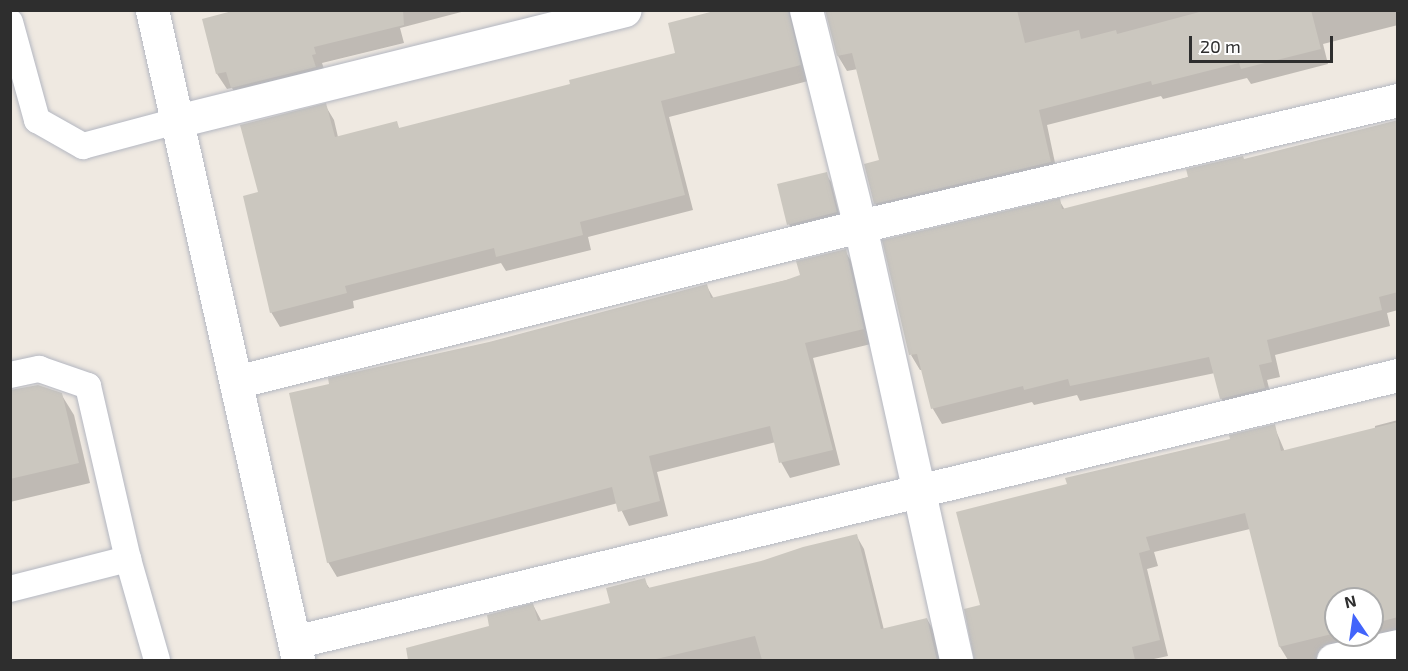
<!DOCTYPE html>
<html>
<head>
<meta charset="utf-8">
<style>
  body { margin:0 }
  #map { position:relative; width:1408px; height:671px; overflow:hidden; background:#efe9e1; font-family:"Exo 2",sans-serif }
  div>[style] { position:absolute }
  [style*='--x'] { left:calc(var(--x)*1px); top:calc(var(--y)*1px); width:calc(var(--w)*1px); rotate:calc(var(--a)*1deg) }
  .shadow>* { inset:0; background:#0003 }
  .building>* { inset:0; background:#cbc7bf }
  .roads { filter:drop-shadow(0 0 2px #b4b7c1) drop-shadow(0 0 2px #b4b7c1) }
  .lane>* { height:26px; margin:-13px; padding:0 13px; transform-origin:13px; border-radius:13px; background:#fff }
  .street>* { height:33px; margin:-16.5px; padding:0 16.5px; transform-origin:16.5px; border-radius:16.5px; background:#fff }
  .secondary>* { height:33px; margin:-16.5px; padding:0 16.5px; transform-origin:16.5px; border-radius:16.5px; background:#fff }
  span { translate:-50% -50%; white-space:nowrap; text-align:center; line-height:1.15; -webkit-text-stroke:6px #fff; paint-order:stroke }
  .frame { position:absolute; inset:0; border:12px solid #2e2e2e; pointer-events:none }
  .north { position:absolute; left:1324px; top:587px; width:60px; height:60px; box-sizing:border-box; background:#fff; border:2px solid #ababab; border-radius:50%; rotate:347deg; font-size:16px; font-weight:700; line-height:24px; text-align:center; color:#2e2e2e }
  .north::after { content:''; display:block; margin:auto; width:21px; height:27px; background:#4264fb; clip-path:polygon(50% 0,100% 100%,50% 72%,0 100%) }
  .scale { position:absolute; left:1189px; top:36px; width:144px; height:27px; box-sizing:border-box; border:3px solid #2e2e2e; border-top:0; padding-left:8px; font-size:18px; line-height:21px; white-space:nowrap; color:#2e2e2e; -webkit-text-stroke:4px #fff; paint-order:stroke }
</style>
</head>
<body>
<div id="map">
  <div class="shadow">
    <div style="clip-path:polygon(244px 10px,469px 10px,400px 28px,404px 43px,322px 63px,324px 69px,241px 103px,232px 88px,227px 89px,217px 74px)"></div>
    <div style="clip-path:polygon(724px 10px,799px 10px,808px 81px,669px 117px,693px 210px,588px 237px,591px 250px,506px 271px,501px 263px,353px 301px,354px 308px,280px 327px,271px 312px,259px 193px,325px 105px,334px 120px,338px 137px,396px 123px,400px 130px,572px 85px,677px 54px)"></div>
    <div style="clip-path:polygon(827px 10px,1398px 10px,1398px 25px,1323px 44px,1328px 64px,1251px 84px,1247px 78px,1163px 99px,1161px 96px,1047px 125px,1058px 177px,884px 218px,875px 203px,881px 161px,858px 69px,847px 71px,838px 56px)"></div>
    <div style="clip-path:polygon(1398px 121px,1398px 310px,1387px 313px,1390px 326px,1275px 355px,1280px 377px,1267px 380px,1273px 404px,1230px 414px,1221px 398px,1215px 373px,1080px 401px,1077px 395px,1034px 405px,1032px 402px,942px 424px,933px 409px,923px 370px,920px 370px,911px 355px,1059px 200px,1065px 210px)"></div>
    <div style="clip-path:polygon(826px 174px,831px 182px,841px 221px,793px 232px,789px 224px)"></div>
    <div style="clip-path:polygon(845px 251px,854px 266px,871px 344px,813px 358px,840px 465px,790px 478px,781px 462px,776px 442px,657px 472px,668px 516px,629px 526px,618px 503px,337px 577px,328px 562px,489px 343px,706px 285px,714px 299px,802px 276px)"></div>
    <div style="clip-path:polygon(10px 392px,61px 394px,74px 415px,90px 483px,10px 502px)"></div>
    <div style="clip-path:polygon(evenodd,1398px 420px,1398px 646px,1332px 660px,1288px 660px,1280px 647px,1250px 529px,1154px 552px,1158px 566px,1147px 569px,1168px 656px,1149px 660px,979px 660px,975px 653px,982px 606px,1232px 440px,1274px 426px,1285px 452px,1375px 429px,1375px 426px,1398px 420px,1336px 599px,1372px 599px,1372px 635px,1336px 635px,1336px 599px)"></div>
    <div style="clip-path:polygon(856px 535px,864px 549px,884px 630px,927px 619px,935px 633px,941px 660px,476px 660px,469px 633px,491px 627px,533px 605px,542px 622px,612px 604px,644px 580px,650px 589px,761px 563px)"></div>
  </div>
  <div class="building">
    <div style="clip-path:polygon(236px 10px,403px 10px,404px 25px,314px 47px,316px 54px,312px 55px,316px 67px,231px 88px,226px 72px,216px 74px,202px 19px)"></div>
    <div style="clip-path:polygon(718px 10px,788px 10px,801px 65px,661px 101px,685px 195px,580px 222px,583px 235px,496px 257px,494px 248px,345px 286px,347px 293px,270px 313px,243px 196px,258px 192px,240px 125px,326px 103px,335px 137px,397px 121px,399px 128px,570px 84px,569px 80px,675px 53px,668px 23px)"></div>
    <div style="clip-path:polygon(825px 10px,1017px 10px,1025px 43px,1079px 30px,1081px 39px,1116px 30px,1117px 34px,1207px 10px,1311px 10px,1321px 49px,1241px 69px,1239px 63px,1152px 85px,1151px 81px,1039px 110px,1051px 162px,874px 204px,864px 164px,879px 160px,852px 53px,837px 56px)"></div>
    <div style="clip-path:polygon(1398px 120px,1398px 292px,1379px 297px,1382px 310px,1267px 340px,1272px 362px,1259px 365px,1265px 388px,1220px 399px,1209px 357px,1070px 386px,1068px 379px,1024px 390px,1023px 386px,931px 409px,917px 354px,909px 355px,882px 240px,1060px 198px,1062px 209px,1188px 177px,1186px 169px,1243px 156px,1244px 159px)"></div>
    <div style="clip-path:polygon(827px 172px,837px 212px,787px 225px,777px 184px)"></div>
    <div style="clip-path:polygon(846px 249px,864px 329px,805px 343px,833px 450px,779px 463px,770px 426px,649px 456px,660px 501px,618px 512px,612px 487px,327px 563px,289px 393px,329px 384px,328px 378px,489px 342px,707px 284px,711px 298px,786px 280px,800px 275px,796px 261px)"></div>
    <div style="clip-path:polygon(38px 385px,62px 393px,79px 463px,10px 479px,10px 390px)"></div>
    <div style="clip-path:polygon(1398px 422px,1398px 617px,1372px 624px,1372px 599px,1336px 599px,1336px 633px,1279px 647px,1245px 513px,1146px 537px,1150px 550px,1139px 553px,1160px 640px,1132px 647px,1135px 660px,974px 660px,964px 609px,980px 605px,956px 512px,1067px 484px,1065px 478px,1230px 439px,1229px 435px,1275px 424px,1281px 451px)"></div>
    <div style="clip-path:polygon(857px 534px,881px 629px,927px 618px,937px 660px,762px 660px,755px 636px,652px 660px,408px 660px,406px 648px,489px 626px,487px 615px,533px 603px,538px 621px,610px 603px,606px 588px,645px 578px,648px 588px,761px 561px,803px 547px)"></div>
  </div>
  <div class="roads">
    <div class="lane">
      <div style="--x:10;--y:22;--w:102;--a:74.6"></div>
      <div style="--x:37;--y:120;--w:53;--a:29.5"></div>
      <div style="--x:83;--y:146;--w:97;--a:-14.9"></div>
      <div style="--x:10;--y:375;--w:30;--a:-12"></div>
      <div style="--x:39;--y:369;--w:52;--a:19.1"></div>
      <div style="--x:88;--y:386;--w:178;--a:77"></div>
      <div style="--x:128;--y:559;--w:105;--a:74"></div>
      <div style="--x:10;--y:589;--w:122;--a:-14.3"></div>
    </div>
    <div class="street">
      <div style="--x:806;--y:10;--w:223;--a:76"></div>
      <div style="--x:860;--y:226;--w:444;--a:77.5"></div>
      <div style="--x:177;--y:121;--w:461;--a:-13.9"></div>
      <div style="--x:236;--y:382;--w:643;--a:-14.04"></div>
      <div style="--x:860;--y:226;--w:553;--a:-13.18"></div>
      <div style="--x:294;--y:642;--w:1136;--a:-13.6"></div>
      <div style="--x:1333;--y:660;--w:66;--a:-12.2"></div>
    </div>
    <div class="secondary">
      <div style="--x:152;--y:10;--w:666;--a:77.34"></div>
    </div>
  </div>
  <div class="frame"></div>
  <div class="north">N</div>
  <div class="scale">20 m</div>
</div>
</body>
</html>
